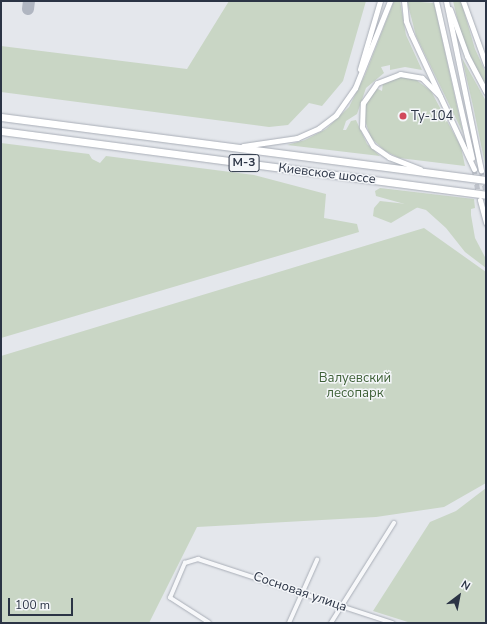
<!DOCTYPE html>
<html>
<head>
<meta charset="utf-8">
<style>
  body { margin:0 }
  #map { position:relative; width:487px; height:624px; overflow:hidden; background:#e4e7ec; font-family:"Nunito Sans",sans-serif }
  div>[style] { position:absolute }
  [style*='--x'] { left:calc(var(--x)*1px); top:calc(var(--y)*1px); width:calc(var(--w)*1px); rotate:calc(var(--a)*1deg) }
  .green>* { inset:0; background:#c9d6c5 }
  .taxiway>* { height:12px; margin:-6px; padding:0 6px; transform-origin:6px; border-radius:6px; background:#b0b6c1 }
  .secondary-tunnel>* { height:5px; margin-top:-2.5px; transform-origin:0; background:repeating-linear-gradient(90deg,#bfc3cb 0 5px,transparent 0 7.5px) }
  .roads { filter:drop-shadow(0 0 1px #a9aeb7) drop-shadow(0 0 1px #a9aeb7) }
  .street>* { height:3.5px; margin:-1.75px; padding:0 1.75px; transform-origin:1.75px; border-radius:1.75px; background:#f7f8fa }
  .secondary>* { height:5px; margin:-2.5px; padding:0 2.5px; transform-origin:2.5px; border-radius:2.5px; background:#fff }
  .highway>* { height:7px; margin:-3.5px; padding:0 3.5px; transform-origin:3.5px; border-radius:3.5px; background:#fff }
  .dots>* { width:11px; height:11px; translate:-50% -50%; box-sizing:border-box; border:2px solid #f4f6f9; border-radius:50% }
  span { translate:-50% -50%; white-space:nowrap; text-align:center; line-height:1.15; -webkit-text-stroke:3px #f4f6f9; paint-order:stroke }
  .shield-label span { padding:1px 3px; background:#f4f6f9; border:1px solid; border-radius:3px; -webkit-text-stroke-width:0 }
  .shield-label { font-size:12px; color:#2b3445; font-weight:700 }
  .poi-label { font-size:13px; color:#2b3445 }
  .left { translate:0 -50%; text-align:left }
  .street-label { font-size:13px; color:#2b3445 }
  .park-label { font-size:13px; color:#3f6138 }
  .frame { position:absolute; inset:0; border:2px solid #2b3445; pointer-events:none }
  .north { position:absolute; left:439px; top:576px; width:40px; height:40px; -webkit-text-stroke:3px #f4f6f9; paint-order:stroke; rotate:32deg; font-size:11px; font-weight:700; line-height:16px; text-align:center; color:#2b3445 }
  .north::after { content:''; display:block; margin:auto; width:14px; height:18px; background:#2b3445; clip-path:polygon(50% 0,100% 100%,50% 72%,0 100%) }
  .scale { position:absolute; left:8px; top:598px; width:65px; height:18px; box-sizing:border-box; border:2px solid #2b3445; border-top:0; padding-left:5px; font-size:12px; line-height:14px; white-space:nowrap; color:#2b3445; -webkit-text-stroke:3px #f4f6f9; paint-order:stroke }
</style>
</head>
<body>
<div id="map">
  <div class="green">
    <div style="clip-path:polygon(229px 1px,366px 1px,343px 81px,322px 106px,309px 103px,288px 125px,269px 127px,1px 92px,1px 46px,187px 69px)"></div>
    <div style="clip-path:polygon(394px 1px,400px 1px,406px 35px,422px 70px,405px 67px,390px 70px,390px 65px,381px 67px,384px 73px,366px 88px,357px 114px,346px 121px,343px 130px,346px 130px,351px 121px,356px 120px,367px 144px,380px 156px,287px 145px,305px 140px,326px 129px,349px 107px,365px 75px)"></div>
    <div style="clip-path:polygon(407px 1px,434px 3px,463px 133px,416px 36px)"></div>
    <div style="clip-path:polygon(453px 1px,461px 1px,475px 49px,486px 73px,486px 88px,462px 38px)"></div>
    <div style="clip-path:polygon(462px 58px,486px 101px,486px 169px,473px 106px)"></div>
    <div style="clip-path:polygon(398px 77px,415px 79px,431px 91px,461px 147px,465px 166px,399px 158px,385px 151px,371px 138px,364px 118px,366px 102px,376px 88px,382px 91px,383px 83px)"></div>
    <div style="clip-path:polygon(1px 143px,89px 154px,92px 159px,100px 163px,106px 156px,254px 175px,326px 194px,324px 218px,357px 224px,359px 232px,1px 338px)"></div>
    <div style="clip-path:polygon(380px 188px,474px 199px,475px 208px,471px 209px,471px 215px,475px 238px,486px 259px,486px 268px,465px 252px,446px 228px,426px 210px,376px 196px,375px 191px)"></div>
    <div style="clip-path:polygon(380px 201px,407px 204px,418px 207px,391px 223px,373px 216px,374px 208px)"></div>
    <div style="clip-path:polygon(424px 228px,486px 272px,486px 483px,444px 507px,376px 517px,197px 527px,149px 623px,1px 623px,1px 356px)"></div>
    <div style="clip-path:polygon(486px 488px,486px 623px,411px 623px,373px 611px,430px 522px,456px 511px)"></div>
  </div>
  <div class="taxiway">
    <div style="--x:28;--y:9;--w:8;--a:-83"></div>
  </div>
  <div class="secondary-tunnel">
    <div style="--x:474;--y:169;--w:28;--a:80"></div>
    <div style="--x:481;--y:170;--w:23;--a:77"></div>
  </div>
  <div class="roads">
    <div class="street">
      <div style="--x:209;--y:623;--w:46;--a:-147.3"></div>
      <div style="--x:170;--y:598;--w:38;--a:-67"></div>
      <div style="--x:185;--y:563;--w:14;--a:-17"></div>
      <div style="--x:198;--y:559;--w:205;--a:18.2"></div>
      <div style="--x:289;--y:623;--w:69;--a:-66"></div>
      <div style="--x:331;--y:623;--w:118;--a:-57.8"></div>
    </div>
    <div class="secondary">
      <div style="--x:404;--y:1;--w:20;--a:84"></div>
      <div style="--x:406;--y:21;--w:14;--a:69"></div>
      <div style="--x:411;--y:34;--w:149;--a:65"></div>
      <div style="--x:436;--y:1;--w:161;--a:77.1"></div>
      <div style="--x:446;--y:1;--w:173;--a:78.3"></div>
      <div style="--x:463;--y:1;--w:68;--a:70.2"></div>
      <div style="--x:450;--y:9;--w:50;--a:70.1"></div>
      <div style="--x:467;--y:56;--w:41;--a:62.2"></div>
      <div style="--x:360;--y:69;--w:71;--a:-73.6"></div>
      <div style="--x:243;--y:146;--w:55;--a:-8.4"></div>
      <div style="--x:297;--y:138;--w:24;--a:-24"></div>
      <div style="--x:319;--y:128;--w:21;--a:-37"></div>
      <div style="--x:336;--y:115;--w:33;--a:-55"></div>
      <div style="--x:355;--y:88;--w:94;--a:-68.1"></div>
      <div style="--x:420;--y:169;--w:33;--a:-159"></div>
      <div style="--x:389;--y:157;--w:19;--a:-145"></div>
      <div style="--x:373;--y:146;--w:22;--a:-120"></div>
      <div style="--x:362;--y:127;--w:24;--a:-88"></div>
      <div style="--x:363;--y:103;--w:24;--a:-55"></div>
      <div style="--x:377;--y:83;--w:25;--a:-21"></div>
      <div style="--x:400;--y:74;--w:22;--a:10"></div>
      <div style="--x:422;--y:78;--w:25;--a:45"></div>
      <div style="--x:480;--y:200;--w:24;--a:75"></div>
    </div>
    <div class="highway">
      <div style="--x:1;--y:117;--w:489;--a:7.4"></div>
      <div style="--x:1;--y:131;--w:489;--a:7.5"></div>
    </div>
  </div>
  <div class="dots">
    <div style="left:403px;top:116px;background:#d1495b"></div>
  </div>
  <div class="shield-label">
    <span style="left:244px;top:163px">М-3</span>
  </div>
  <div class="poi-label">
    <span class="left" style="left:411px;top:116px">Ту-104</span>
  </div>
  <div class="street-label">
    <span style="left:327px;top:174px;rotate:7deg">Киевское шоссе</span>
    <span style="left:300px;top:592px;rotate:19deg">Сосновая улица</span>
  </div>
  <div class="park-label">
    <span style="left:355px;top:386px">Валуевский<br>лесопарк</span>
  </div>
  <div class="frame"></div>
  <div class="north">N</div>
  <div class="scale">100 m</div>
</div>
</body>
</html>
